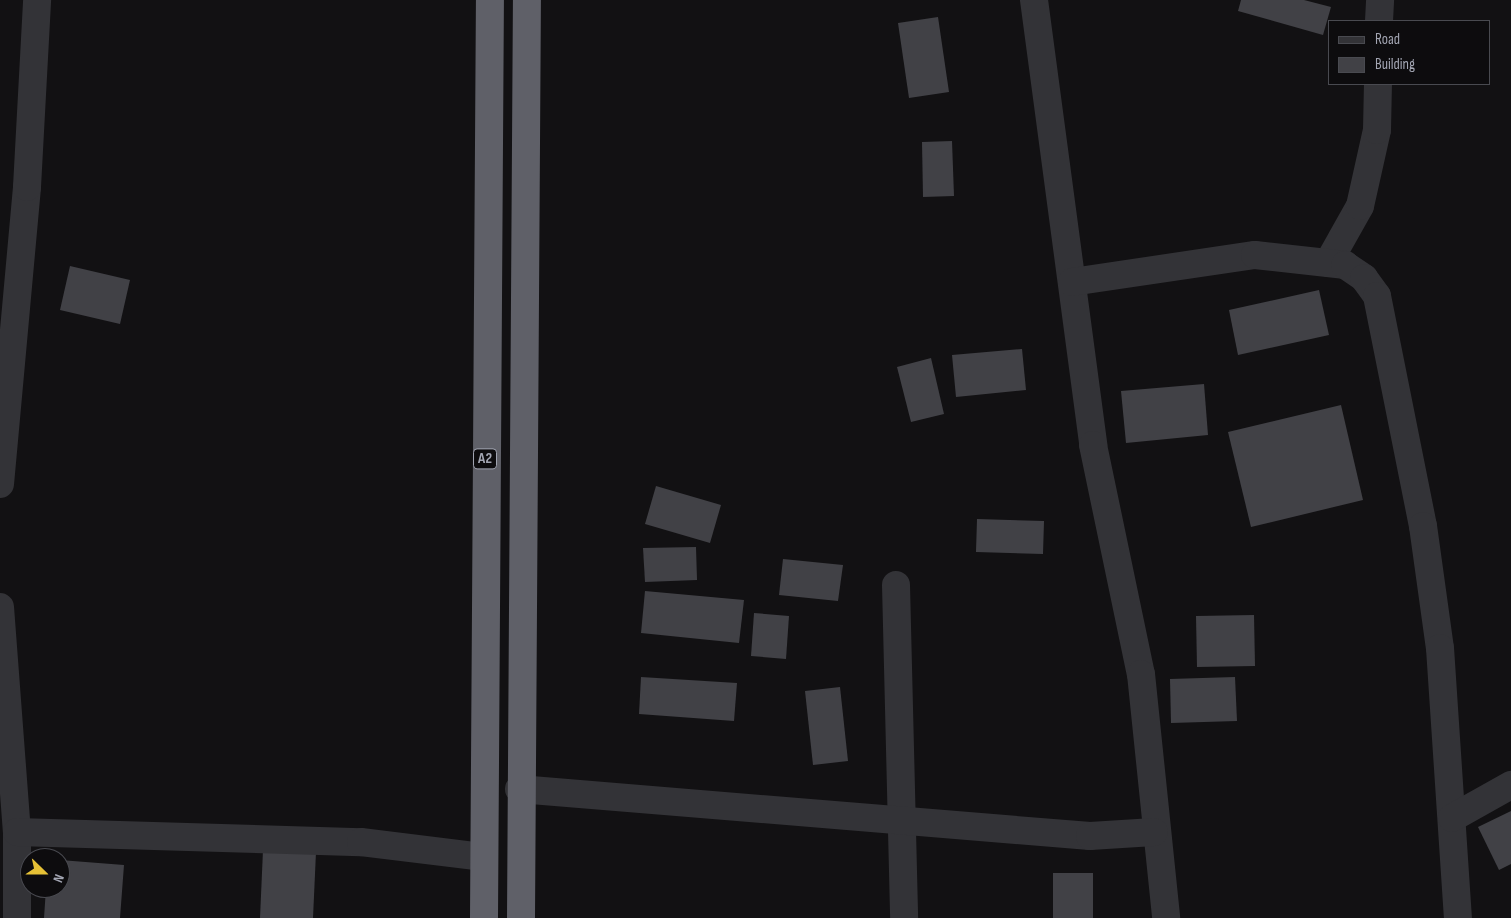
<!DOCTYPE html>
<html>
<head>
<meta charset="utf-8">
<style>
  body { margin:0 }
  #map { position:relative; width:1511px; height:918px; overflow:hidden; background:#121113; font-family:"Sofia Sans Condensed",sans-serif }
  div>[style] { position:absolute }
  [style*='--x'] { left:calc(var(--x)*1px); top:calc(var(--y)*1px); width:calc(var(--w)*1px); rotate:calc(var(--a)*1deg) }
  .building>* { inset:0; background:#414146 }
  .street>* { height:28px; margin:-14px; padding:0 14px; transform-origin:14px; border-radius:14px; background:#333337 }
  .highway>* { height:28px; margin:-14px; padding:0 14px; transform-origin:14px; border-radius:14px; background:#5f6068 }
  span { translate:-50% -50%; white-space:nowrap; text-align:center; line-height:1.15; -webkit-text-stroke:4.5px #0d0c0e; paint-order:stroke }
  .shield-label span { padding:1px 4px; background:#0d0c0e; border:1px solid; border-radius:4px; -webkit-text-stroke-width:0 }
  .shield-label { font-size:15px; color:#a3a6b3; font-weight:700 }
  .legend { position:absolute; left:1328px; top:20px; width:162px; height:65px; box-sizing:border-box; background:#0d0c0e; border:1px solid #494a50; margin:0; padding:6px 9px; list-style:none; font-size:15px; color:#a3a6b3 }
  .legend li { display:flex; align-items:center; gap:10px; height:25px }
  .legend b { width:25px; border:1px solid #494a50 }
  .north { position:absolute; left:20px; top:848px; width:50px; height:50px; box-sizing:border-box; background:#0d0c0e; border:1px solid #494a50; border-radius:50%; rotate:112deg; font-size:14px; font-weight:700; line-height:20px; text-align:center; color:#a3a6b3 }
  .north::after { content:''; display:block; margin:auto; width:18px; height:22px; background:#e6c136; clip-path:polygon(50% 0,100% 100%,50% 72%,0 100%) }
</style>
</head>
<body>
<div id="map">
  <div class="building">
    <div style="clip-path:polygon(1241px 0,1304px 0,1331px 7px,1323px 35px,1238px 11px)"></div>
    <div style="clip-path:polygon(938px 17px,949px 92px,909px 98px,898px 23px)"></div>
    <div style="clip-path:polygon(952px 141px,954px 196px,923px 197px,922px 142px)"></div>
    <div style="clip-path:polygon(70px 266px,130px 280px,120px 324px,60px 310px)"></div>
    <div style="clip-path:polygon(1319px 290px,1329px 335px,1238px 355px,1229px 310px)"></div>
    <div style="clip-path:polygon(1022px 349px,1026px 390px,956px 397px,952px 355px)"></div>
    <div style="clip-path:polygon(931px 358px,944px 414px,911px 422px,897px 367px)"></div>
    <div style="clip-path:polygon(1204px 384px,1208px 435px,1126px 443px,1121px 391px)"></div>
    <div style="clip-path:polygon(1341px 405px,1363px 500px,1251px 527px,1228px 432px)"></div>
    <div style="clip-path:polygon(656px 486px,721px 505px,710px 543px,645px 524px)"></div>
    <div style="clip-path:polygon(977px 519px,1044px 521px,1043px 554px,976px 552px)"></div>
    <div style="clip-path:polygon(696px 547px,697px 580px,645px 582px,643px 548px)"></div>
    <div style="clip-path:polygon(783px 559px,843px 565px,838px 601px,779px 595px)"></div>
    <div style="clip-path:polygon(645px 591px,744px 600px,739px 643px,641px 633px)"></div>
    <div style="clip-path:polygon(754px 613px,789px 616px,786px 659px,751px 656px)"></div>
    <div style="clip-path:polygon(1254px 615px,1255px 666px,1197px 667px,1196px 616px)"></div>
    <div style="clip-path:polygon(641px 677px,737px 683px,734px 721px,639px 714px)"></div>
    <div style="clip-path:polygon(1235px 677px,1237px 721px,1171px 723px,1170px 679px)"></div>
    <div style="clip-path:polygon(840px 687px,848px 761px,813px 765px,805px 691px)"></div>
    <div style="clip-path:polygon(1511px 811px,1511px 864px,1499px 870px,1478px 827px)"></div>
    <div style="clip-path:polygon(263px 850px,316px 852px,313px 918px,260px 918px)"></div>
    <div style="clip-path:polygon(60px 860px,124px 865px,120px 918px,44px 918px,46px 888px,60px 888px)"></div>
    <div style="clip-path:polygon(1053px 873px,1093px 873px,1093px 918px,1053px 918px)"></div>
  </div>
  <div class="street">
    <div style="--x:1034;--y:0;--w:449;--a:82.4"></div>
    <div style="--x:1093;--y:445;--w:234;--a:78.2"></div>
    <div style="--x:1141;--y:674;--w:245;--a:84.1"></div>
    <div style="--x:1379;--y:21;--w:21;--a:-87"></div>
    <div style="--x:1328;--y:263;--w:65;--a:-60.7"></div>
    <div style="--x:1360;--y:206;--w:78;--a:-77.4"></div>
    <div style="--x:1377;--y:130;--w:46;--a:-88.8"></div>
    <div style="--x:1072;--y:282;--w:185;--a:-8.4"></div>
    <div style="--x:1255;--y:255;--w:91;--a:6.3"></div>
    <div style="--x:1345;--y:265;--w:23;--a:34"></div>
    <div style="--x:1364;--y:278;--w:22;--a:54"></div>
    <div style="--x:1377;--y:296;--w:235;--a:78.7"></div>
    <div style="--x:1423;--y:526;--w:123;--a:82.1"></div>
    <div style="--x:1440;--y:648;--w:271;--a:86.2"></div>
    <div style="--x:0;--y:484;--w:298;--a:-84.8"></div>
    <div style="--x:27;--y:187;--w:187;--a:-86.9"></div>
    <div style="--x:896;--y:585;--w:333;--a:88.6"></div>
    <div style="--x:0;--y:607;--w:226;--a:85.7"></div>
    <div style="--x:17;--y:832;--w:86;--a:90"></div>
    <div style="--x:519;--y:789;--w:573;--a:4.71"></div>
    <div style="--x:1090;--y:836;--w:64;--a:-3.6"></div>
    <div style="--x:1452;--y:818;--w:68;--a:-29.2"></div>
    <div style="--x:17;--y:832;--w:344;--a:1.7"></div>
    <div style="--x:361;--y:842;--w:124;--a:7"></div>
  </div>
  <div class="highway">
    <div style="--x:484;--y:918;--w:918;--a:-89.63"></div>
    <div style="--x:521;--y:918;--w:918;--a:-89.63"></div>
  </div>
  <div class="shield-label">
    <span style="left:485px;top:459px">A2</span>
  </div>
  <ul class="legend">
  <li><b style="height:6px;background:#333337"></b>Road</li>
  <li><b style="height:14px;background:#414146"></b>Building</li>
  </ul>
  <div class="north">N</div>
</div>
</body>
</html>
